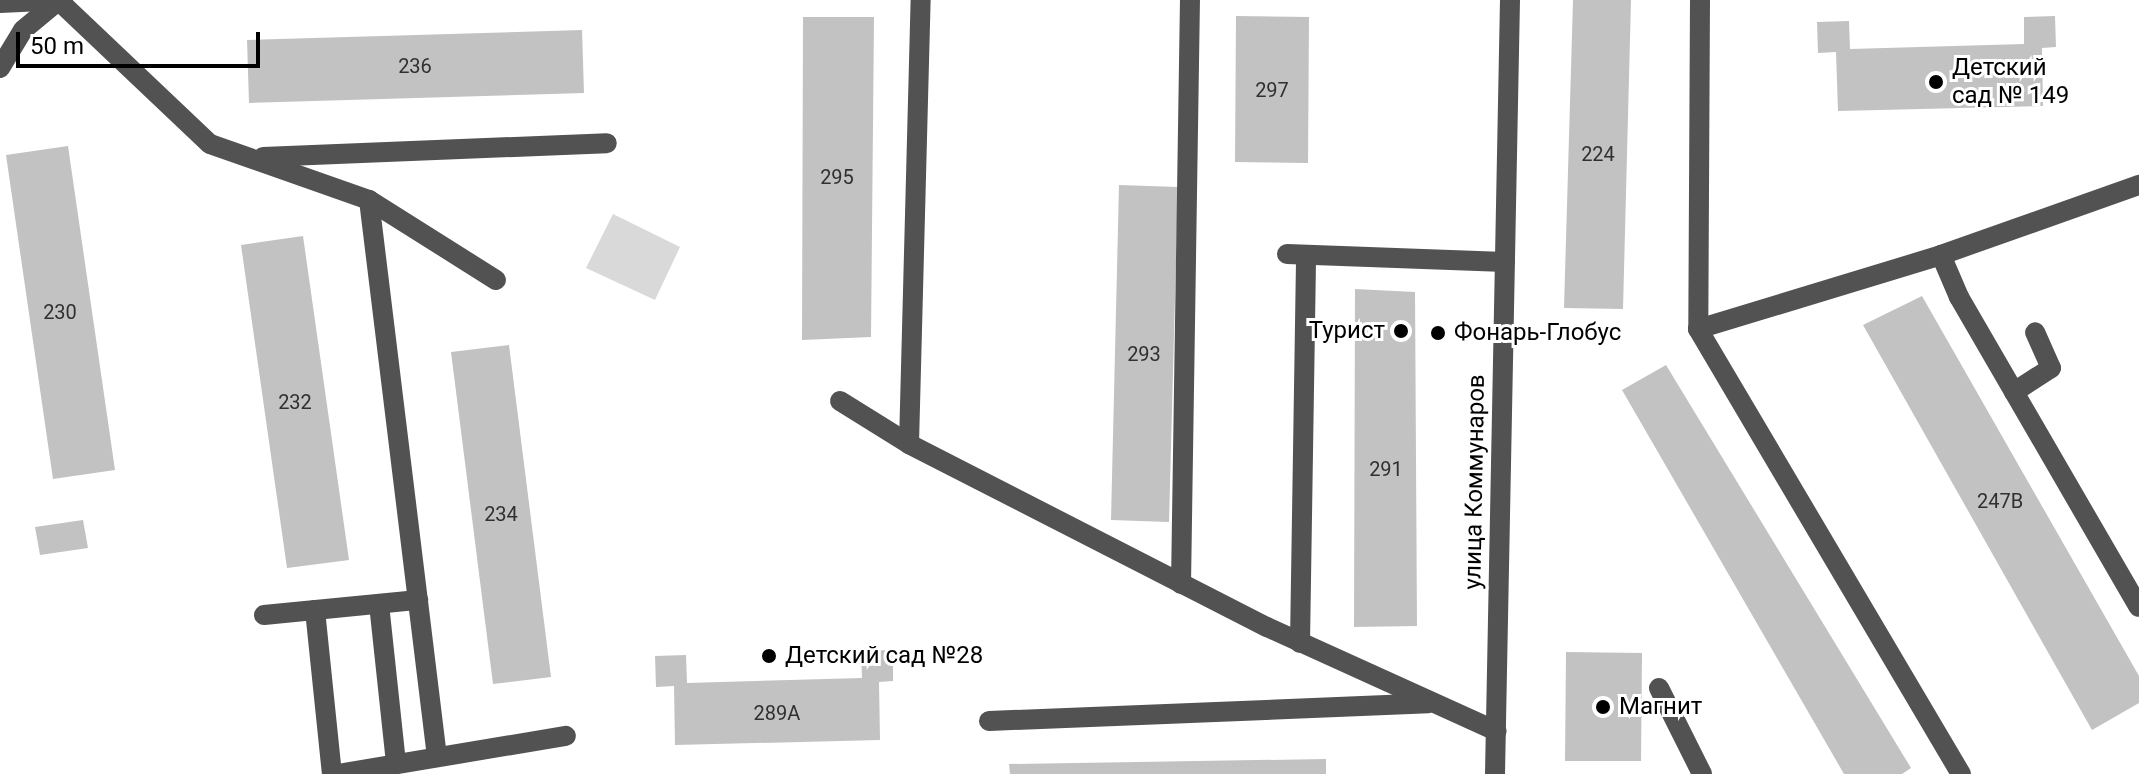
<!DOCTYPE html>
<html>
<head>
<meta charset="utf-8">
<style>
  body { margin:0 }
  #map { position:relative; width:2139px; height:774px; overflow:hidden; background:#fff; font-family:Roboto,sans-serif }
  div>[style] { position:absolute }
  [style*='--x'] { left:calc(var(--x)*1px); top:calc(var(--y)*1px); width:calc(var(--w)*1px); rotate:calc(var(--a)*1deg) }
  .green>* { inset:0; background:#d9d9d9 }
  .building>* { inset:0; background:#c2c2c2 }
  .minor>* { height:20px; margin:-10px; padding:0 10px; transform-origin:10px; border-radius:10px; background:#525252 }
  .dots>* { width:22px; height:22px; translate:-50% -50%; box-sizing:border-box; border:4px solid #fff; border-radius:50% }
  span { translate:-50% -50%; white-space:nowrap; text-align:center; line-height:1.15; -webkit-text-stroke:6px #fff; paint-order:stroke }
  .number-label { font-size:20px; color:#303030 }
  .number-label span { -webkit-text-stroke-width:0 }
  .poi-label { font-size:24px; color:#000 }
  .left { translate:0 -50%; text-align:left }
  .right { translate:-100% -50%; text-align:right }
  .street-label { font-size:24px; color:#000 }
  .scale { position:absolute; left:16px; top:32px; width:244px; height:36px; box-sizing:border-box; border:4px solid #000; border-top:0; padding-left:10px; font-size:24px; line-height:28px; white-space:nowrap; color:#000; -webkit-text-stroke:6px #fff; paint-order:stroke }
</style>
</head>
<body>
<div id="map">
  <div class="green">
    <div style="clip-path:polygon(613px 214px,680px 247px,655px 300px,586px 268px)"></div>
  </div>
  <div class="building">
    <div style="clip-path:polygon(1573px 0,1631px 0,1623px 309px,1564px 308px)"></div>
    <div style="clip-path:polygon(1236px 16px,1309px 17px,1308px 163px,1235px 162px)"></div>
    <div style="clip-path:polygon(2055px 16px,2056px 47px,2042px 48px,2043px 106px,1838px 111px,1836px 52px,1818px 53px,1817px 22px,1849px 21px,1850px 49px,2024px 44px,2024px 17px)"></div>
    <div style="clip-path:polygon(803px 17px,874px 17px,871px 337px,802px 340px)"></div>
    <div style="clip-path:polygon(582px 30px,584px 93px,249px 103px,247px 40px)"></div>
    <div style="clip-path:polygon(68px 146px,115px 470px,53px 479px,6px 155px)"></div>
    <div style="clip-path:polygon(1119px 185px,1178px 187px,1169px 522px,1111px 520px)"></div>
    <div style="clip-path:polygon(303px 236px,349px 560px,287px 568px,241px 245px)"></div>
    <div style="clip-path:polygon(1355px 289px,1415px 292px,1417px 626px,1354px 627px)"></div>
    <div style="clip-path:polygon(1922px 296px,2139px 676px,2139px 703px,2092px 730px,1863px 325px)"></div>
    <div style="clip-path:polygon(509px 345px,551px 677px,493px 684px,451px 352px)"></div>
    <div style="clip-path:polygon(1666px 365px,1911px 768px,1902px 774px,1844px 774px,1622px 390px)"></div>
    <div style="clip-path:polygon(83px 520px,88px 548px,40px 555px,35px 527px)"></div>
    <div style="clip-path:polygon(893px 650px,893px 681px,879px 682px,880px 740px,675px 745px,674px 686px,656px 687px,655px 656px,686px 655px,687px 683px,862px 678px,861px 651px)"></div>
    <div style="clip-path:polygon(1566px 652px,1642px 653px,1641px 761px,1565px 761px)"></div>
    <div style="clip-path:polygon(1326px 759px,1326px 774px,1010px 774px,1009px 764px)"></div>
  </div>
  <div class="minor">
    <div style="--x:58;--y:0;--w:209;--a:43.5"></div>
    <div style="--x:210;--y:144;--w:169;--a:19.4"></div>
    <div style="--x:369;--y:200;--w:150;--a:32.2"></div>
    <div style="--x:1700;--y:0;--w:329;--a:90.3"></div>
    <div style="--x:1698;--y:329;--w:517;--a:59.42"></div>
    <div style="--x:0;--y:3;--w:63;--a:-2.7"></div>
    <div style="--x:0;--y:68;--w:44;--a:-58.8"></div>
    <div style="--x:23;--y:30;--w:45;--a:-39.6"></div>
    <div style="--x:263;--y:157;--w:344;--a:-2.3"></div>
    <div style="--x:369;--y:200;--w:561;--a:83.04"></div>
    <div style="--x:1287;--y:254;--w:218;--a:2.1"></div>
    <div style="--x:1941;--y:255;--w:46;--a:66.8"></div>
    <div style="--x:1959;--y:297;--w:358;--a:59.9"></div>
    <div style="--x:1698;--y:329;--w:254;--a:-16.9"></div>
    <div style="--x:1941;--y:255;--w:210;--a:-19.5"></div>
    <div style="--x:2014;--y:392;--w:44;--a:-33"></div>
    <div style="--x:2051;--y:368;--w:39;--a:-114"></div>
    <div style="--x:840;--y:401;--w:81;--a:31.9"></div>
    <div style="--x:909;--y:444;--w:402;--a:27.1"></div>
    <div style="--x:1267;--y:627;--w:252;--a:24.4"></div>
    <div style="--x:909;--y:444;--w:444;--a:-88.5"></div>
    <div style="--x:1181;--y:584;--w:584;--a:-89.12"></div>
    <div style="--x:379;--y:604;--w:161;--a:83.9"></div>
    <div style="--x:315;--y:610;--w:165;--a:84.1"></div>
    <div style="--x:264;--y:615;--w:155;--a:-5.6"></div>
    <div style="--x:1300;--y:643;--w:388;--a:-89.1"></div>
    <div style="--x:1659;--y:688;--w:96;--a:63.4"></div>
    <div style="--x:989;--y:721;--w:440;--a:-2.3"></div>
    <div style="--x:338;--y:774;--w:231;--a:-9.5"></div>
    <div style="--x:1495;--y:774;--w:774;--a:-88.89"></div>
  </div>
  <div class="dots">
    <div style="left:1936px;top:82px;background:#000"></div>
    <div style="left:1401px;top:331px;background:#000"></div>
    <div style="left:1438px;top:333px;background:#000"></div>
    <div style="left:769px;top:656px;background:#000"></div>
    <div style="left:1603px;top:707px;background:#000"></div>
  </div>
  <div class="number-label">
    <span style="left:415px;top:66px">236</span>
    <span style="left:1272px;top:90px">297</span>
    <span style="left:1598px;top:154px">224</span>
    <span style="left:837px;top:177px">295</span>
    <span style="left:60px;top:312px">230</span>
    <span style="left:1144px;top:354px">293</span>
    <span style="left:295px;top:402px">232</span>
    <span style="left:1386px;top:469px">291</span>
    <span style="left:2000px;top:501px">247В</span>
    <span style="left:501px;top:514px">234</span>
    <span style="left:777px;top:713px">289А</span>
  </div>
  <div class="poi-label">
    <span class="left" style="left:1952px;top:82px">Детский<br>сад № 149</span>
    <span class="right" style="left:1385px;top:331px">Турист</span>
    <span class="left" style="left:1454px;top:333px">Фонарь-Глобус</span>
    <span class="left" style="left:785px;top:656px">Детский сад №28</span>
    <span class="left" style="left:1619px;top:707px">Магнит</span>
  </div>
  <div class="street-label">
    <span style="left:1475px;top:482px;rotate:-89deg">улица Коммунаров</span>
  </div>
  <div class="scale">50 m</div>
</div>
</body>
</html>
